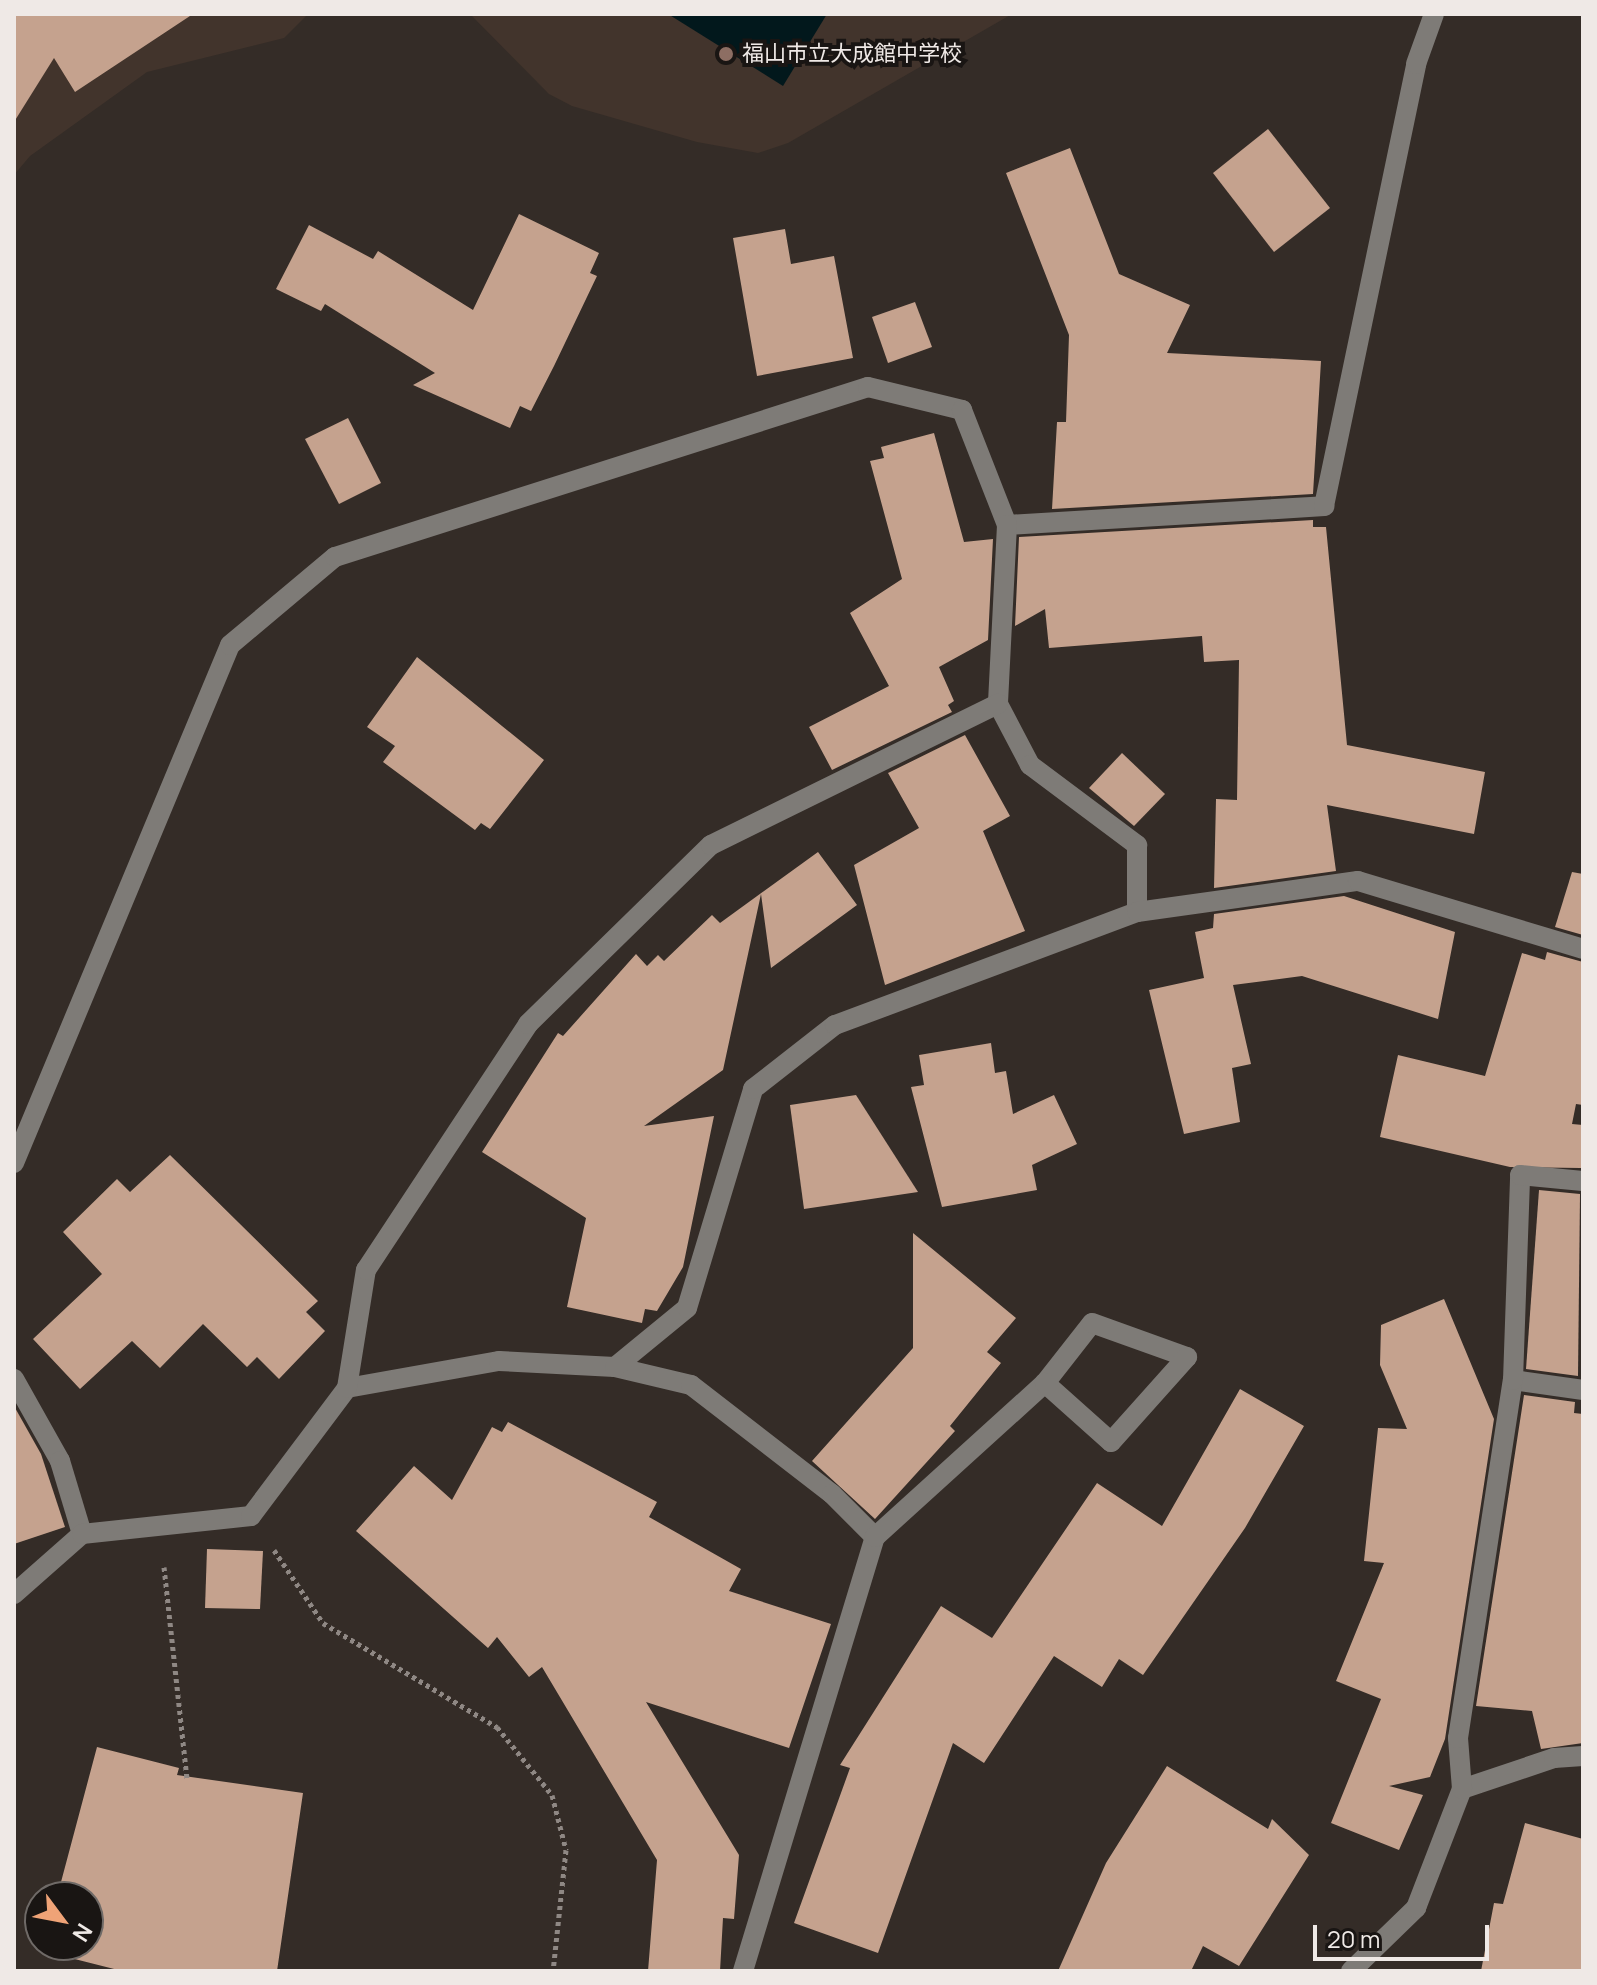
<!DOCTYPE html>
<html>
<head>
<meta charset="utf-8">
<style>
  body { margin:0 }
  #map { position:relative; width:1597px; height:1985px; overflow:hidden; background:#342c27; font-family:Manrope,"Noto Sans JP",sans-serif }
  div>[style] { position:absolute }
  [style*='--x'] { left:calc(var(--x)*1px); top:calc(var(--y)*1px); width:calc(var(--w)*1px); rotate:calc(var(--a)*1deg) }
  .built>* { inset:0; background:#42342c }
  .water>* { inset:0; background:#02181c }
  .building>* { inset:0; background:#c5a28e }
  .path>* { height:5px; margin-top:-2.5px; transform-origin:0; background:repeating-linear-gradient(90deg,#8f8884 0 4px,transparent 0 8px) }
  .minor>* { height:20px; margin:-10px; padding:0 10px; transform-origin:10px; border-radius:10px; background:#7e7b77 }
  .dots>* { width:22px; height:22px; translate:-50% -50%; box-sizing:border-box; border:4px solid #191513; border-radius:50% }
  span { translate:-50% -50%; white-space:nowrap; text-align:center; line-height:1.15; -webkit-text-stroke:8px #191513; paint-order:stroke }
  .poi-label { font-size:22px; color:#efe9e6 }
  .left { translate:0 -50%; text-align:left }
  .frame { position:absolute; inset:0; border:16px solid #efe9e6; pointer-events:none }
  .north { position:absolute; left:24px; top:1881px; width:80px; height:80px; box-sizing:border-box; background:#191513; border:2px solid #6f6a67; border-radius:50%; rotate:122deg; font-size:22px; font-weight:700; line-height:32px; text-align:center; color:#efe9e6 }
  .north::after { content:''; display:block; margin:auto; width:28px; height:36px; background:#efa377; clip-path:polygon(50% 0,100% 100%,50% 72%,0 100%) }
  .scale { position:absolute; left:1313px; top:1925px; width:176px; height:36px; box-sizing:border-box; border:4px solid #efe9e6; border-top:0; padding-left:10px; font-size:24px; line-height:28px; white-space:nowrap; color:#efe9e6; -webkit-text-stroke:6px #191513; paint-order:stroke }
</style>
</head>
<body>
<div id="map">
  <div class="built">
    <div style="clip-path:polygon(14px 14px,308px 14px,284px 38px,147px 72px,30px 156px,14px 175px)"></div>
    <div style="clip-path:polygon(470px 14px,1012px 14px,788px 143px,758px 153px,697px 142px,572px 106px,549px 94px)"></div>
  </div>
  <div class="water">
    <div style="clip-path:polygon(668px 14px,827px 14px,783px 86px)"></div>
  </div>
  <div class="building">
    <div style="clip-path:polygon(14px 14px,193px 14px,75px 92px,54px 58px,14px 122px)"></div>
    <div style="clip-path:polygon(1268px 129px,1330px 208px,1274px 252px,1213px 173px)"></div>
    <div style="clip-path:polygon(1070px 148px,1119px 274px,1190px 305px,1167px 353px,1321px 361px,1313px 494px,1052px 509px,1057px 422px,1066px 422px,1069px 335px,1006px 173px)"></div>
    <div style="clip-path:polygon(519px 214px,599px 253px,590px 273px,597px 276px,554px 366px,531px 411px,520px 406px,510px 428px,413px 385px,435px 373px,325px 304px,321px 311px,276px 289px,309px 225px,373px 259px,378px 251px,473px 310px)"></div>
    <div style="clip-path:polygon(785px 229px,791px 264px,834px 256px,853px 358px,757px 376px,733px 238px)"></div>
    <div style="clip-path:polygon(915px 302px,932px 347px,888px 363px,872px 317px)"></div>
    <div style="clip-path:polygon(348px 418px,381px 483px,339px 504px,305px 439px)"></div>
    <div style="clip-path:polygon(934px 433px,964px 542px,993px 539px,988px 640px,939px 667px,954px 701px,948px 705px,952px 712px,832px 770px,809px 727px,889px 686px,850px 613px,902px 579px,870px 461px,884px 458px,881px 447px)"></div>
    <div style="clip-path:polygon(1313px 520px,1313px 527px,1326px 527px,1347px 745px,1485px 772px,1474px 834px,1327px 805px,1336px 871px,1214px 888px,1216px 799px,1237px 800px,1239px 660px,1204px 662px,1202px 636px,1049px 648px,1045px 609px,1015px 626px,1019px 537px)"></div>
    <div style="clip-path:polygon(417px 657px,544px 760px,490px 829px,481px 823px,475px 830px,383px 762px,395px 746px,367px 727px)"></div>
    <div style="clip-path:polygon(965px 735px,1010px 816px,983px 831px,1025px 931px,885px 985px,854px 865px,919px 828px,888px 773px)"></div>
    <div style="clip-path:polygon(1122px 753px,1165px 794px,1134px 826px,1089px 788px)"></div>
    <div style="clip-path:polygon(818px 852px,857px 905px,771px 968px,761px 894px,723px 1070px,644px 1126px,714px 1116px,683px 1267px,657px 1311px,645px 1309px,642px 1323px,567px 1307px,586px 1218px,482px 1152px,558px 1033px,563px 1036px,636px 954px,647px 966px,658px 955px,664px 961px,712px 915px,720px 923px)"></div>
    <div style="clip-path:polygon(1572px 872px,1583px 874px,1583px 935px,1555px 927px)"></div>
    <div style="clip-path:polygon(1344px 896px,1455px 932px,1438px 1019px,1302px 976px,1233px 985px,1251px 1064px,1232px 1068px,1240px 1122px,1184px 1134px,1149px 990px,1204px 978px,1195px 932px,1213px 928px,1214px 914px)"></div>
    <div style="clip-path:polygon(1547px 952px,1583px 962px,1583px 1105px,1576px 1104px,1572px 1124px,1583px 1125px,1581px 1168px,1510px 1167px,1380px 1137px,1398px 1055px,1485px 1076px,1522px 953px,1545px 960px)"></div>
    <div style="clip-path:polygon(991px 1043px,995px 1073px,1006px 1071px,1013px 1114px,1054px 1095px,1077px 1144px,1032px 1165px,1037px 1190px,942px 1207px,911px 1087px,924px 1085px,919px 1055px)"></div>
    <div style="clip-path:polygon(856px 1095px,918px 1192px,804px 1209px,790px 1105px)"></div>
    <div style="clip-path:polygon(170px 1155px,318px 1301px,306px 1312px,325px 1331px,279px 1379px,257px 1357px,247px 1367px,203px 1324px,160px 1368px,132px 1341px,80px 1389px,33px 1339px,102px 1274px,63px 1232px,117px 1179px,130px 1192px)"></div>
    <div style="clip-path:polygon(1539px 1190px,1580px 1194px,1578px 1376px,1526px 1369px)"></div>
    <div style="clip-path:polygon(913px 1233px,1016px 1318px,987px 1352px,1001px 1363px,950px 1426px,955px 1431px,875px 1519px,812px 1461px,913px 1348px)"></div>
    <div style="clip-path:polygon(1444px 1299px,1494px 1419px,1445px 1739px,1430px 1777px,1389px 1786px,1423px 1795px,1399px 1850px,1331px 1823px,1381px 1699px,1336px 1681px,1384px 1563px,1364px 1561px,1378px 1428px,1407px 1429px,1380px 1365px,1381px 1325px)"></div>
    <div style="clip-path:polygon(1240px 1389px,1304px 1426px,1245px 1528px,1143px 1675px,1119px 1659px,1102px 1687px,1054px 1656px,984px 1763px,953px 1743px,878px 1953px,794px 1923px,850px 1768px,840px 1765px,941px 1606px,992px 1638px,1097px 1483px,1162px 1526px)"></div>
    <div style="clip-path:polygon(1524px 1395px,1575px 1402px,1574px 1413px,1583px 1414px,1583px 1743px,1541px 1749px,1532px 1711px,1476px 1706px)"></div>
    <div style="clip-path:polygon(14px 1406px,41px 1454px,65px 1527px,14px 1544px)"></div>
    <div style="clip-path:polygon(508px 1422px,657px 1502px,649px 1517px,741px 1569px,729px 1591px,831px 1624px,789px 1748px,646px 1702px,739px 1855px,734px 1919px,723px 1918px,720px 1971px,648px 1971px,657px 1860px,542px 1667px,529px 1677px,497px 1637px,488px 1648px,356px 1531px,414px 1466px,452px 1500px,492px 1427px,502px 1432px)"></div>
    <div style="clip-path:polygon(207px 1549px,263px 1551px,260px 1609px,205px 1608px)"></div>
    <div style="clip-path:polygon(97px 1747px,179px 1768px,177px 1775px,303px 1793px,277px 1971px,122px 1971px,43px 1951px,44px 1945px,88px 1945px,88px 1897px,57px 1897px)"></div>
    <div style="clip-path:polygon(1167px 1766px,1268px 1829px,1272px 1819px,1309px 1855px,1239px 1966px,1203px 1946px,1191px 1971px,1058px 1971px,1106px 1863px)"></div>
    <div style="clip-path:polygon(1525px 1823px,1583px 1839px,1583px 1971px,1481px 1971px,1494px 1903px,1503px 1904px)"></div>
  </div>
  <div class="path">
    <div style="--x:274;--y:1550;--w:88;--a:56.1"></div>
    <div style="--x:323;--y:1623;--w:203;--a:30.9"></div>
    <div style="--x:497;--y:1727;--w:87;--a:51"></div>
    <div style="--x:552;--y:1795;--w:57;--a:75.7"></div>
    <div style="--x:566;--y:1850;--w:122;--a:96.1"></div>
    <div style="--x:164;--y:1567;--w:214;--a:83.8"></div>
  </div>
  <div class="minor">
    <div style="--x:1007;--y:525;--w:318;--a:-3.4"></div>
    <div style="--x:1324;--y:506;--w:451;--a:-78.2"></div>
    <div style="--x:1416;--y:64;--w:53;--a:-70.2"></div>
    <div style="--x:14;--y:1163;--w:561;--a:-67.36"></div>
    <div style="--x:230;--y:645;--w:137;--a:-40"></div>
    <div style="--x:335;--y:557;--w:559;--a:-17.69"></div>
    <div style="--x:868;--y:387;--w:97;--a:13.7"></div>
    <div style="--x:962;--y:410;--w:123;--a:68.6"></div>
    <div style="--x:1007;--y:525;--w:179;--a:92.9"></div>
    <div style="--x:998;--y:704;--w:69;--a:62.3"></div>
    <div style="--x:1030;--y:765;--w:134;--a:36.8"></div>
    <div style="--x:1137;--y:845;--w:67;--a:90"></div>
    <div style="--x:615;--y:1367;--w:78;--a:13.3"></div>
    <div style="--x:691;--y:1385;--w:178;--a:37.7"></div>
    <div style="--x:832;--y:1494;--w:61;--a:45"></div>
    <div style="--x:14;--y:1379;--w:94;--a:60.7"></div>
    <div style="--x:60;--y:1461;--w:76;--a:73.2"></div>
    <div style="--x:1513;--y:1380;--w:71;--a:8.1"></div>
    <div style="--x:347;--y:1388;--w:154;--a:-10.1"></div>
    <div style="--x:499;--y:1361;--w:116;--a:3"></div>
    <div style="--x:615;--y:1367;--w:93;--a:-39.3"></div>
    <div style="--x:687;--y:1308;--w:229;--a:-73.2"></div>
    <div style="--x:753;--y:1089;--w:104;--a:-38"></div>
    <div style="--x:835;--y:1025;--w:322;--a:-20.5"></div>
    <div style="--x:1137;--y:912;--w:223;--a:-8"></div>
    <div style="--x:1358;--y:881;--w:235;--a:16.8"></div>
    <div style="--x:14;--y:1594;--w:91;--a:-41.4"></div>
    <div style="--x:82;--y:1534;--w:170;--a:-6.1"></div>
    <div style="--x:251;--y:1516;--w:160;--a:-53.1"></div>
    <div style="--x:347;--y:1388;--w:120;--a:-80.9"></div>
    <div style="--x:366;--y:1270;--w:295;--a:-56.6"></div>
    <div style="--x:528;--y:1024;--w:256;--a:-44.4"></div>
    <div style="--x:711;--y:845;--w:320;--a:-26.2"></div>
    <div style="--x:1462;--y:1789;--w:97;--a:-18.6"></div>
    <div style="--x:1554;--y:1758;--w:29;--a:-4"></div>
    <div style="--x:743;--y:1971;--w:454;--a:-73.1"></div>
    <div style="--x:875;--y:1537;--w:229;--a:-42.2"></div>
    <div style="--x:1045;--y:1383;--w:76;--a:-51.9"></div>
    <div style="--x:1092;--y:1323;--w:101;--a:19.7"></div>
    <div style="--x:1187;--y:1357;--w:114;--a:131.8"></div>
    <div style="--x:1111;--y:1442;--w:89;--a:-138.2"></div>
    <div style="--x:1351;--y:1971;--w:91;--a:-44.1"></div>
    <div style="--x:1416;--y:1908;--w:128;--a:-68.9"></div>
    <div style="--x:1462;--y:1789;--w:51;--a:-94.5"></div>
    <div style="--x:1458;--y:1738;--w:362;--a:-81.3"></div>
    <div style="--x:1513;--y:1380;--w:205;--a:-88"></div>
    <div style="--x:1520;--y:1175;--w:63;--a:5.4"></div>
  </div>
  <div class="dots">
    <div style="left:726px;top:54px;background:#8d6e63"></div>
  </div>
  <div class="poi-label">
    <span class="left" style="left:742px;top:54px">福山市立大成館中学校</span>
  </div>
  <div class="frame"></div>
  <div class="north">N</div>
  <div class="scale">20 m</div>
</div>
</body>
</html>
